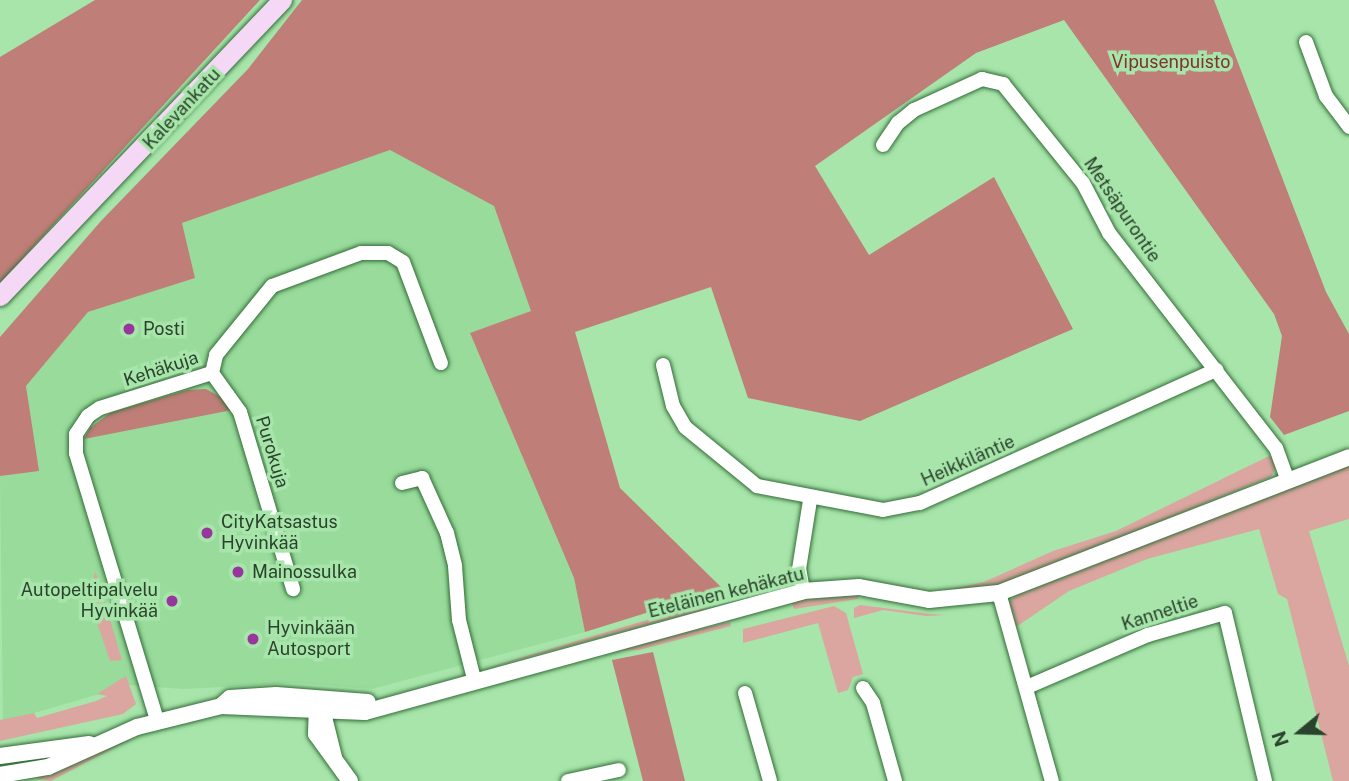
<!DOCTYPE html>
<html>
<head>
<meta charset="utf-8">
<style>
  body { margin:0 }
  #map { position:relative; width:1349px; height:781px; overflow:hidden; background:#a7e5aa; font-family:"Public Sans",sans-serif }
  div>[style] { position:absolute }
  [style*='--x'] { left:calc(var(--x)*1px); top:calc(var(--y)*1px); width:calc(var(--w)*1px); rotate:calc(var(--a)*1deg) }
  .built>* { inset:0; background:#98db9b }
  .green>* { inset:0; background:#dca6a0 }
  .forest>* { inset:0; background:#bf7e78 }
  .roads { filter:drop-shadow(0 0 2px #336d38) drop-shadow(0 0 2px #336d38) }
  .minor>* { height:14px; margin:-7px; padding:0 7px; transform-origin:7px; border-radius:7px; background:#fff }
  .tertiary>* { height:16px; margin:-8px; padding:0 8px; transform-origin:8px; border-radius:8px; background:#fff }
  .secondary>* { height:19px; margin:-9.5px; padding:0 9.5px; transform-origin:9.5px; border-radius:9.5px; background:#f4d8f5 }
  .dots>* { width:19px; height:19px; translate:-50% -50%; box-sizing:border-box; border:4px solid #a7e5aa; border-radius:50% }
  span { translate:-50% -50%; white-space:nowrap; text-align:center; line-height:1.15; -webkit-text-stroke:7px #a7e5aa; paint-order:stroke }
  .park-label { font-size:18px; color:#82322e }
  .street-label { font-size:18px; color:#2a432c }
  .poi-label { font-size:18px; color:#2a432c }
  .left { translate:0 -50%; text-align:left }
  .right { translate:-100% -50%; text-align:right }
  .north { position:absolute; left:1265px; top:697px; width:70px; height:70px; -webkit-text-stroke:5px #a7e5aa; paint-order:stroke; rotate:251deg; font-size:19px; font-weight:700; line-height:28px; text-align:center; color:#2a432c }
  .north::after { content:''; display:block; margin:auto; width:24px; height:32px; background:#2a432c; clip-path:polygon(50% 0,100% 100%,50% 72%,0 100%) }
</style>
</head>
<body>
<div id="map">
  <div class="built">
    <div style="clip-path:polygon(390px 150px,494px 206px,531px 311px,470px 333px,574px 578px,585px 632px,372px 689px,294px 683px,184px 689px,130px 685px,3px 722px,0 476px,38px 470px,26px 386px,88px 312px,195px 278px,182px 223px)"></div>
  </div>
  <div class="green">
    <div style="clip-path:polygon(1271px 455px,1276px 468px,1271px 477px,1005px 584px,941px 591px,984px 582px,1053px 551px,1116px 531px)"></div>
    <div style="clip-path:polygon(1349px 465px,1349px 519px,1309px 531px,1349px 666px,1349px 781px,1333px 781px,1287px 599px,1278px 594px,1259px 529px,1147px 559px,1069px 591px,1016px 627px,1008px 603px,1015px 596px)"></div>
    <div style="clip-path:polygon(95px 572px,97px 576px,122px 660px,110px 661px,88px 596px,79px 586px,93px 582px)"></div>
    <div style="clip-path:polygon(858px 595px,858px 599px,794px 609px,791px 601px)"></div>
    <div style="clip-path:polygon(717px 599px,721px 600px,703px 610px,480px 670px)"></div>
    <div style="clip-path:polygon(860px 605px,930px 614px,946px 615px,926px 616px,883px 610px,854px 618px,854px 608px)"></div>
    <div style="clip-path:polygon(834px 606px,846px 613px,863px 674px,853px 677px,848px 690px,838px 693px,818px 623px,743px 643px,743px 629px)"></div>
    <div style="clip-path:polygon(730px 622px,731px 626px,639px 650px,607px 651px)"></div>
    <div style="clip-path:polygon(126px 676px,136px 704px,123px 714px,0 741px,0 720px,34px 713px,37px 718px,96px 701px,107px 696px,97px 694px)"></div>
    <div style="clip-path:polygon(135px 737px,51px 781px,37px 779px,37px 775px)"></div>
  </div>
  <div class="forest">
    <div style="clip-path:polygon(95px 0,260px 0,0 283px,0 57px)"></div>
    <div style="clip-path:polygon(302px 0,1214px 0,1326px 292px,1349px 334px,1349px 411px,1284px 435px,1270px 417px,1282px 336px,1274px 314px,1064px 20px,976px 53px,815px 166px,869px 255px,994px 177px,1073px 329px,860px 421px,748px 398px,711px 287px,575px 332px,620px 488px,723px 589px,585px 632px,574px 578px,470px 333px,531px 311px,494px 206px,390px 150px,182px 223px,195px 278px,88px 312px,26px 386px,39px 471px,0 476px,0 337px,101px 221px,248px 69px)"></div>
    <div style="clip-path:polygon(206px 389px,228px 401px,232px 410px,84px 439px,90px 428px,110px 413px,187px 390px)"></div>
    <div style="clip-path:polygon(653px 652px,685px 781px,643px 781px,612px 660px)"></div>
  </div>
  <div class="roads">
    <div class="minor">
      <div style="--x:1306;--y:42;--w:58;--a:69.7"></div>
      <div style="--x:1326;--y:96;--w:39;--a:53"></div>
      <div style="--x:883;--y:145;--w:27;--a:-56"></div>
      <div style="--x:898;--y:123;--w:21;--a:-39"></div>
      <div style="--x:914;--y:110;--w:75;--a:-24.5"></div>
      <div style="--x:982;--y:79;--w:22;--a:13"></div>
      <div style="--x:1003;--y:84;--w:127;--a:51.1"></div>
      <div style="--x:1083;--y:183;--w:56;--a:62.5"></div>
      <div style="--x:1109;--y:233;--w:272;--a:52.2"></div>
      <div style="--x:1276;--y:448;--w:32;--a:70"></div>
      <div style="--x:663;--y:365;--w:42;--a:76.3"></div>
      <div style="--x:673;--y:406;--w:24;--a:60"></div>
      <div style="--x:685;--y:427;--w:93;--a:39.3"></div>
      <div style="--x:757;--y:486;--w:128;--a:10.8"></div>
      <div style="--x:883;--y:510;--w:38;--a:-11"></div>
      <div style="--x:920;--y:503;--w:325;--a:-24.2"></div>
      <div style="--x:212;--y:373;--w:48;--a:54.3"></div>
      <div style="--x:240;--y:412;--w:185;--a:73.3"></div>
      <div style="--x:402;--y:483;--w:21;--a:-14"></div>
      <div style="--x:422;--y:478;--w:60;--a:65.6"></div>
      <div style="--x:447;--y:533;--w:34;--a:76"></div>
      <div style="--x:455;--y:566;--w:54;--a:85.8"></div>
      <div style="--x:459;--y:620;--w:61;--a:75.7"></div>
      <div style="--x:803;--y:591;--w:22;--a:-100"></div>
      <div style="--x:799;--y:569;--w:70;--a:-80.9"></div>
      <div style="--x:999;--y:593;--w:195;--a:74.3"></div>
      <div style="--x:1027;--y:687;--w:132;--a:-23.3"></div>
      <div style="--x:1148;--y:635;--w:80;--a:-15.9"></div>
      <div style="--x:1225;--y:613;--w:173;--a:76.6"></div>
      <div style="--x:863;--y:688;--w:18;--a:56"></div>
      <div style="--x:873;--y:703;--w:81;--a:74.2"></div>
      <div style="--x:745;--y:693;--w:91;--a:74.1"></div>
      <div style="--x:157;--y:720;--w:279;--a:-106.9"></div>
      <div style="--x:76;--y:453;--w:19;--a:-90"></div>
      <div style="--x:76;--y:434;--w:22;--a:-56"></div>
      <div style="--x:88;--y:416;--w:14;--a:-34"></div>
      <div style="--x:100;--y:408;--w:117;--a:-17.4"></div>
      <div style="--x:212;--y:373;--w:18;--a:-77"></div>
      <div style="--x:216;--y:355;--w:89;--a:-50.9"></div>
      <div style="--x:272;--y:286;--w:95;--a:-20.3"></div>
      <div style="--x:361;--y:253;--w:27;--a:0"></div>
      <div style="--x:388;--y:253;--w:17;--a:31"></div>
      <div style="--x:403;--y:262;--w:108;--a:69.4"></div>
      <div style="--x:568;--y:781;--w:52;--a:-12.2"></div>
    </div>
    <div class="tertiary">
      <div style="--x:317;--y:704;--w:30;--a:92"></div>
      <div style="--x:316;--y:734;--w:58;--a:54.1"></div>
      <div style="--x:321;--y:705;--w:54;--a:76"></div>
      <div style="--x:221;--y:706;--w:12;--a:-42"></div>
      <div style="--x:230;--y:698;--w:46;--a:-3.7"></div>
      <div style="--x:276;--y:695;--w:92;--a:4.4"></div>
      <div style="--x:0;--y:756;--w:90;--a:-7.7"></div>
      <div style="--x:0;--y:775;--w:49;--a:-9.5"></div>
      <div style="--x:48;--y:767;--w:98;--a:-24.2"></div>
      <div style="--x:137;--y:727;--w:87;--a:-14"></div>
      <div style="--x:221;--y:706;--w:144;--a:2.4"></div>
      <div style="--x:365;--y:712;--w:454;--a:-15.4"></div>
      <div style="--x:803;--y:591;--w:56;--a:-4.1"></div>
      <div style="--x:859;--y:587;--w:71;--a:10.5"></div>
      <div style="--x:929;--y:600;--w:70;--a:-5.7"></div>
      <div style="--x:999;--y:593;--w:375;--a:-21.2"></div>
    </div>
    <div class="secondary">
      <div style="--x:0;--y:296;--w:409;--a:-46.4"></div>
    </div>
  </div>
  <div class="dots">
    <div style="left:129px;top:329px;background:#97369d"></div>
    <div style="left:207px;top:533px;background:#97369d"></div>
    <div style="left:238px;top:572px;background:#97369d"></div>
    <div style="left:172px;top:601px;background:#97369d"></div>
    <div style="left:253px;top:639px;background:#97369d"></div>
  </div>
  <div class="park-label">
    <span style="left:1171px;top:62px">Vipusenpuisto</span>
  </div>
  <div class="street-label">
    <span style="left:182px;top:109px;rotate:-47deg">Kalevankatu</span>
    <span style="left:1122px;top:210px;rotate:56deg">Metsäpurontie</span>
    <span style="left:161px;top:369px;rotate:-18deg">Kehäkuja</span>
    <span style="left:272px;top:452px;rotate:73deg">Purokuja</span>
    <span style="left:968px;top:461px;rotate:-24deg">Heikkiläntie</span>
    <span style="left:726px;top:593px;rotate:-14deg">Eteläinen kehäkatu</span>
    <span style="left:1160px;top:613px;rotate:-18deg">Kanneltie</span>
  </div>
  <div class="poi-label">
    <span class="left" style="left:143px;top:329px">Posti</span>
    <span class="left" style="left:221px;top:533px">CityKatsastus<br>Hyvinkää</span>
    <span class="left" style="left:252px;top:572px">Mainossulka</span>
    <span class="right" style="left:158px;top:601px">Autopeltipalvelu<br>Hyvinkää</span>
    <span class="left" style="left:267px;top:639px">Hyvinkään<br>Autosport</span>
  </div>
  <div class="north">N</div>
</div>
</body>
</html>
